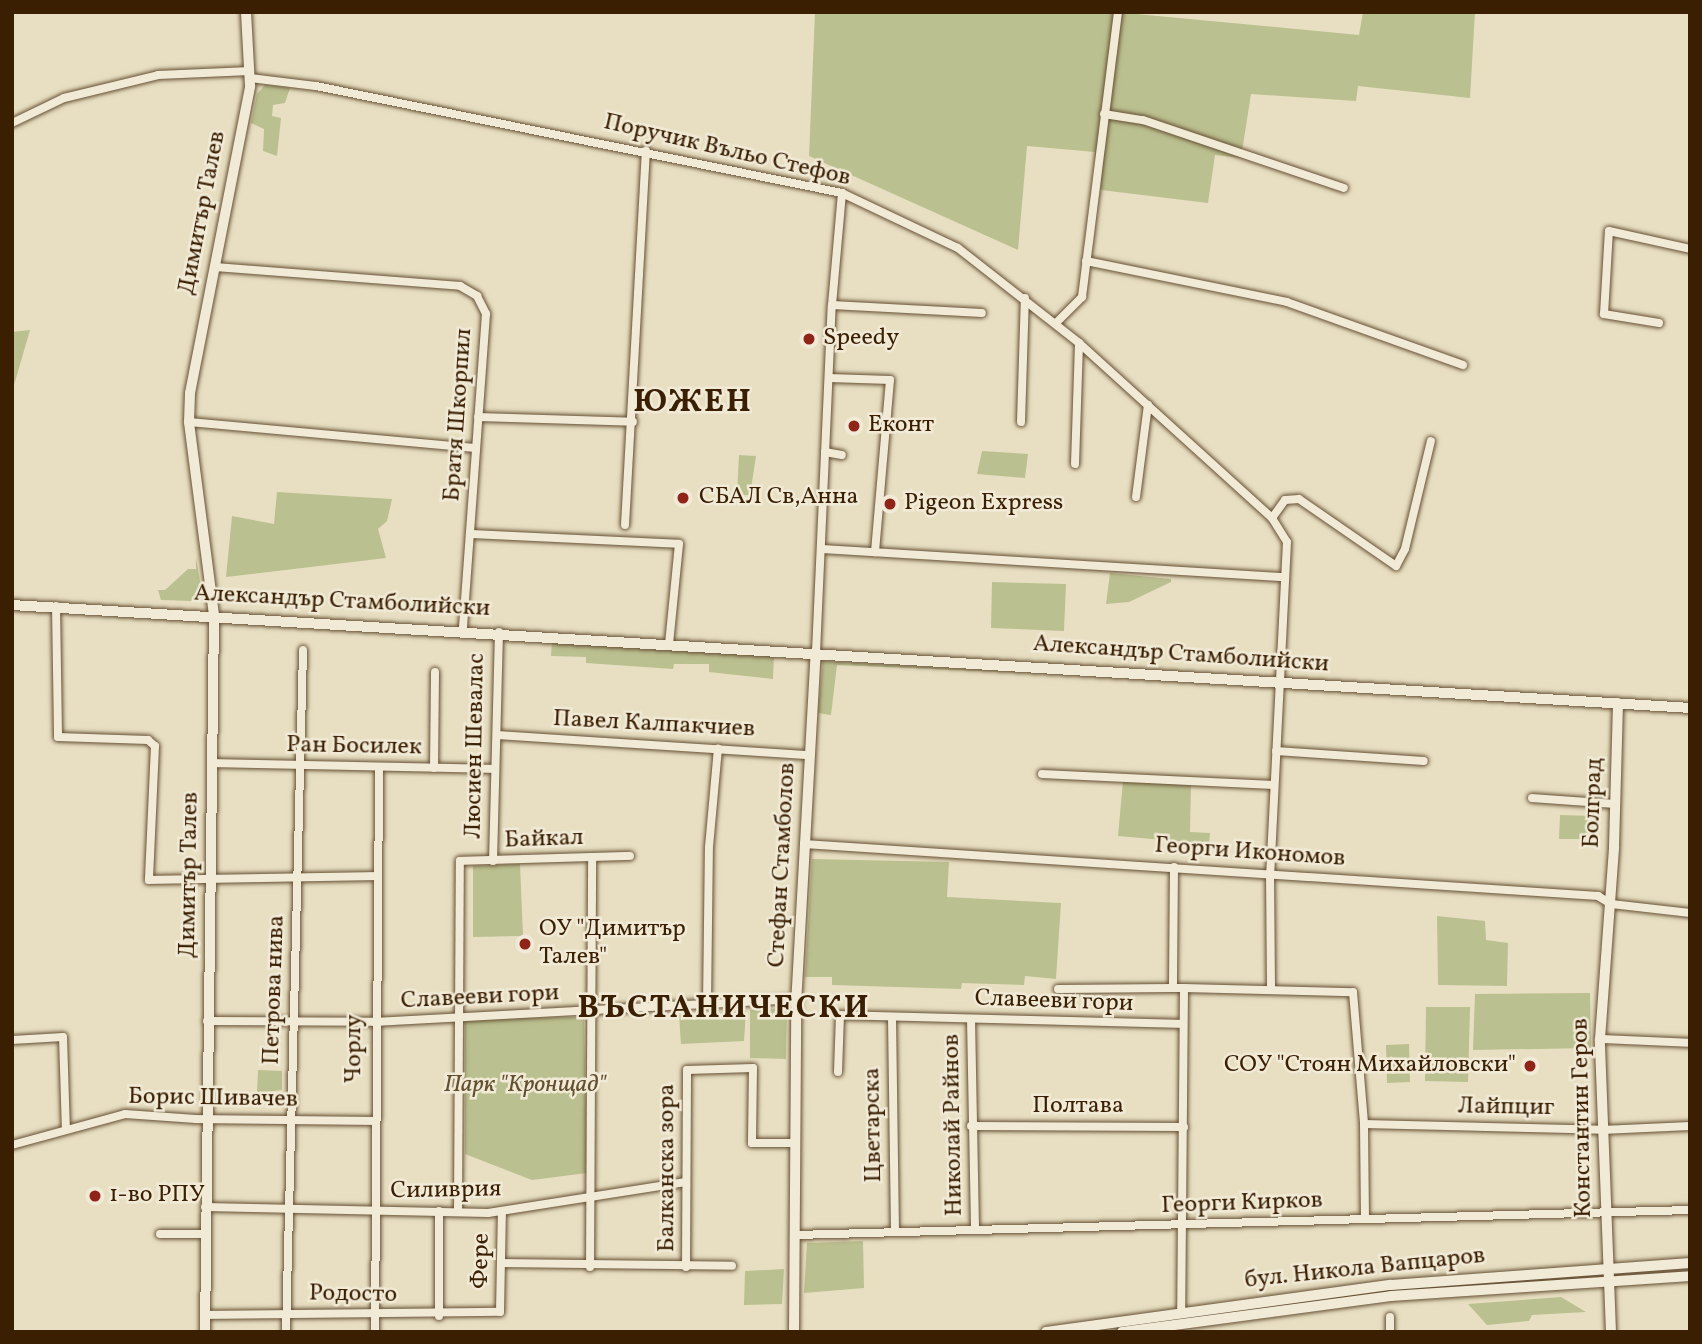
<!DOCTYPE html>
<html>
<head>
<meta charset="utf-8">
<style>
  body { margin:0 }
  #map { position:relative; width:1702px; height:1344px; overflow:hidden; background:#e8dfc2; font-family:Vollkorn,serif }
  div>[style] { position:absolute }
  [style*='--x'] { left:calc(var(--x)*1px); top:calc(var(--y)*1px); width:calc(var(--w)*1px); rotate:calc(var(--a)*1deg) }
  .green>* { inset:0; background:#bbc090 }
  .roads { filter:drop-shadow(0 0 2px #664f33) drop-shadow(0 0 2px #664f33) }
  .street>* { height:8px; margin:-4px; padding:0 4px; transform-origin:4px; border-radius:4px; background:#f0ead7 }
  .secondary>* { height:10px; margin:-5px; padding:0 5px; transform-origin:5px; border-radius:5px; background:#f0ead7 }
  .dots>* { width:19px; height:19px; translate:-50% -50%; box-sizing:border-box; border:4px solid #f0ead7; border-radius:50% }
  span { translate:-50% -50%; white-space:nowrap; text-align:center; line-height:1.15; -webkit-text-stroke:5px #f0ead7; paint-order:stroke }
  .street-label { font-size:24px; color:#3b1f03 }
  .poi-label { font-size:24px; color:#3b1f03 }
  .left { translate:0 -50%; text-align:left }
  .right { translate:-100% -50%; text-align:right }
  .park-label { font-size:24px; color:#614f2d; font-style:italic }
  .district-label { font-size:32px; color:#3b1f03; font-weight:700; letter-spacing:2px }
  .frame { position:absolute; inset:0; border:14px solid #3b1f03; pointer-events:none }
</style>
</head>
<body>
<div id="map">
  <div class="green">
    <div style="clip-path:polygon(815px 12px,1115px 12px,1359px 35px,1363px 12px,1475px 12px,1470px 98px,1358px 86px,1356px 101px,1251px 94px,1241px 158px,1215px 155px,1208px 203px,1101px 190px,1095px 152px,1027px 146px,1018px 250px,809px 156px)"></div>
    <div style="clip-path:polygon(265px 85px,290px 88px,285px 103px,273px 105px,272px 116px,281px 118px,277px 156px,263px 151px,264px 129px,251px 123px,257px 94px)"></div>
    <div style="clip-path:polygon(30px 330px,12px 392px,12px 332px)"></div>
    <div style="clip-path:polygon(982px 451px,1028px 454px,1025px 478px,977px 474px)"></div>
    <div style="clip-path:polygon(739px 455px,756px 456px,750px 495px,737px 495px)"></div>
    <div style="clip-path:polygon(277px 492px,392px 499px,387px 521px,378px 529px,386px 558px,226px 577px,232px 516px,274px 524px)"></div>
    <div style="clip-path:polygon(196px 558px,202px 593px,191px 601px,161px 600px,158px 590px,165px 590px,188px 569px,196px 569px)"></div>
    <div style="clip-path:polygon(1110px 573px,1171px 579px,1171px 582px,1129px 602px,1106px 604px)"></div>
    <div style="clip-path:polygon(992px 582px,1066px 584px,1064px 631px,991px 628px)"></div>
    <div style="clip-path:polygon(552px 639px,774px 654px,773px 679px,709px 672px,709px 664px,674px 664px,673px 669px,586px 663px,586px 657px,551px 656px)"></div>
    <div style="clip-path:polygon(823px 661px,1032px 673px,837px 665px,831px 715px,818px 713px)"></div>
    <div style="clip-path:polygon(1123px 781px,1191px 785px,1190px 832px,1210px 833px,1209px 844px,1118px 836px)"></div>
    <div style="clip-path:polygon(1560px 815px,1593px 816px,1593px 839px,1559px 839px)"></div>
    <div style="clip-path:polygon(812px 859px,949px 862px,947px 897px,1061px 903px,1056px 979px,1025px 976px,1024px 985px,962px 983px,961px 989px,832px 985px,832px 977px,805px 977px)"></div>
    <div style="clip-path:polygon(520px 864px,523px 936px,473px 937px,473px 866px)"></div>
    <div style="clip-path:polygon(1437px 916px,1485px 921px,1486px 940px,1508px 943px,1507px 986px,1438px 985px)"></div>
    <div style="clip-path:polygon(1590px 993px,1591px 1048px,1473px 1050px,1475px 994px)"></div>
    <div style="clip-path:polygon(1426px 1007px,1470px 1007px,1468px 1082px,1425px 1081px)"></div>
    <div style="clip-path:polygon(787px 1008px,786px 1059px,750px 1058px,750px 1010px)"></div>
    <div style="clip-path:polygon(746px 1011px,744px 1041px,681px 1044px,679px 1015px)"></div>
    <div style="clip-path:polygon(584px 1017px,587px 1173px,532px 1180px,465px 1154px,465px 1019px)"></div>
    <div style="clip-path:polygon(1409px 1044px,1410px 1082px,1387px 1083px,1386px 1045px)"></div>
    <div style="clip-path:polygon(258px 1070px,282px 1071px,282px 1090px,257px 1093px)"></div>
    <div style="clip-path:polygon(863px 1241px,864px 1288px,804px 1293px,807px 1243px)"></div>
    <div style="clip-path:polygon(784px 1269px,782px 1304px,744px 1305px,745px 1271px)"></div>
    <div style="clip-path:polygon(1561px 1297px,1586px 1312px,1532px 1315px,1529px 1321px,1487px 1325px,1468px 1304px)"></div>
  </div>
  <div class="roads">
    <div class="street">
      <div style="--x:250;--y:78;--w:66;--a:6.9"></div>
      <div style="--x:316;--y:86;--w:537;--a:11.5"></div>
      <div style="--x:842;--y:193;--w:128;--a:25.4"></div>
      <div style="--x:958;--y:248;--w:154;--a:38.1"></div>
      <div style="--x:1079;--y:343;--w:261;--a:42.2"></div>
      <div style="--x:1272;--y:518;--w:28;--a:58"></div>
      <div style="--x:1287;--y:542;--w:331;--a:92.9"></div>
      <div style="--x:1270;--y:873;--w:115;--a:89.5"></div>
      <div style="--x:1104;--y:114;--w:39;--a:9"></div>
      <div style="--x:1143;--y:120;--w:212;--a:18.7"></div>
      <div style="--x:12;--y:123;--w:58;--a:-25.7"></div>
      <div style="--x:64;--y:98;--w:97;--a:-13.7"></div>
      <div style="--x:158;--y:75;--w:92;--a:-2.5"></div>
      <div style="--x:1086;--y:261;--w:205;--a:11.5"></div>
      <div style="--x:1287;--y:302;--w:187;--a:19.7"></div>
      <div style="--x:215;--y:267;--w:246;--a:4.4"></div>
      <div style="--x:460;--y:286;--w:20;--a:30"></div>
      <div style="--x:477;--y:296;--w:20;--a:63"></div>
      <div style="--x:486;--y:314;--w:317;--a:94.2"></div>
      <div style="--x:832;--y:305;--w:150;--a:3.1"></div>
      <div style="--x:1056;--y:323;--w:37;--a:-45"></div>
      <div style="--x:1082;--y:297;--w:287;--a:-82.8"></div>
      <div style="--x:1659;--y:323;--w:56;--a:-170.7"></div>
      <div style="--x:1604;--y:314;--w:83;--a:-86.6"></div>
      <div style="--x:1609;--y:231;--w:83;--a:12.5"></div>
      <div style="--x:829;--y:378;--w:61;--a:1.9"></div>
      <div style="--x:890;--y:380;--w:173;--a:95"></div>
      <div style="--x:478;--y:417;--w:155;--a:1.8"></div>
      <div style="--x:189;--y:422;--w:287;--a:5.2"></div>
      <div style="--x:1021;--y:422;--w:124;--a:-88.2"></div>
      <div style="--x:825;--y:452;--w:17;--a:10"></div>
      <div style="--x:1075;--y:464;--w:121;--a:-88.1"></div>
      <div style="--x:1136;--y:497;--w:93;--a:-82.6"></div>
      <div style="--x:1272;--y:518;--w:22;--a:-54"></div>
      <div style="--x:1285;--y:500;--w:14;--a:-4"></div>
      <div style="--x:1299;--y:499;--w:118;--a:34.6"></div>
      <div style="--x:1396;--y:566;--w:19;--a:-62"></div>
      <div style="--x:1405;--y:549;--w:111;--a:-76.5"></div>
      <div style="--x:625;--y:525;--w:375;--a:-86.8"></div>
      <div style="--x:470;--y:534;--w:209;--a:2.7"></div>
      <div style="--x:679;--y:544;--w:100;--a:95.7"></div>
      <div style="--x:822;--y:549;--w:463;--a:3.5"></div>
      <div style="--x:56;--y:606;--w:131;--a:89.1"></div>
      <div style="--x:58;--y:737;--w:90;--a:1.9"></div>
      <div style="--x:148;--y:740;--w:9;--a:41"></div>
      <div style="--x:155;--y:746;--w:134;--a:92.6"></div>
      <div style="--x:149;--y:880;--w:227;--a:-1"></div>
      <div style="--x:816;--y:652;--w:347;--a:-87.4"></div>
      <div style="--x:832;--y:305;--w:112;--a:-84.9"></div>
      <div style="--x:497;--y:735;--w:313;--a:3.7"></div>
      <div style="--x:1276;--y:751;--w:148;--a:3.9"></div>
      <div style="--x:213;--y:763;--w:282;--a:1.2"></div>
      <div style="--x:434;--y:768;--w:96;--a:-89.4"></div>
      <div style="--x:1042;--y:774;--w:232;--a:2.7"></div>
      <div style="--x:1532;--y:798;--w:83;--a:4.1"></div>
      <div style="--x:804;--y:844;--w:796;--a:3.75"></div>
      <div style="--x:1598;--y:896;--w:15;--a:32"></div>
      <div style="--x:1611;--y:904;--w:80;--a:6.5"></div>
      <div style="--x:493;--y:861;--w:229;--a:-88.5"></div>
      <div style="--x:1174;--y:867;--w:121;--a:90.5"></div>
      <div style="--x:1173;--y:988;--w:11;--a:0"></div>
      <div style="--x:1184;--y:988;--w:325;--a:90.5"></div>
      <div style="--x:1184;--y:988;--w:169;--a:1.4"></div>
      <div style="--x:1353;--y:992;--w:132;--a:85.2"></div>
      <div style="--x:1364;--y:1124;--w:95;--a:89.4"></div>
      <div style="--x:1058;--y:989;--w:115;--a:-0.5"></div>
      <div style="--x:707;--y:1005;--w:158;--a:-89.3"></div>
      <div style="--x:709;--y:847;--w:99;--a:-84.8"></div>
      <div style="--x:892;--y:1017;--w:215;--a:89.2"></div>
      <div style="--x:971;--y:1019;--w:211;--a:88.9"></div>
      <div style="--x:207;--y:1021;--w:167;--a:0.3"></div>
      <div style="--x:374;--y:1022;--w:423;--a:-3.1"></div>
      <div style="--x:1600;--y:1039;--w:90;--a:2.5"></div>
      <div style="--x:12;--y:1040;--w:51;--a:-3.4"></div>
      <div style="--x:63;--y:1037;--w:93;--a:88.2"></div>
      <div style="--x:838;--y:1072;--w:57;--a:-88"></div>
      <div style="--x:840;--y:1015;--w:342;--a:1.5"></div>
      <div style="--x:1364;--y:1124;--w:238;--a:1.4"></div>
      <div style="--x:1602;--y:1130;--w:88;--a:-2.6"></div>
      <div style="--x:971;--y:1126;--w:213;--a:0.3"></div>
      <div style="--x:12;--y:1145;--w:117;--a:-15.3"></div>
      <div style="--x:125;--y:1114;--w:71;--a:4"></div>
      <div style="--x:196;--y:1119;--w:178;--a:0.6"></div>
      <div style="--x:205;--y:1207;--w:283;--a:1.2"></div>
      <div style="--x:488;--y:1213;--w:200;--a:-8.9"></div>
      <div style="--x:458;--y:1211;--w:350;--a:-89.7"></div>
      <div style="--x:460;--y:861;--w:170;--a:-1.7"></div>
      <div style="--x:160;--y:1234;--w:45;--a:0"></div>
      <div style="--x:795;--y:1235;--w:895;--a:-1.6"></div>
      <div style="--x:502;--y:1263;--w:230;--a:0.7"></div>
      <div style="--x:590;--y:1267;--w:410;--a:-89.7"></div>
      <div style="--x:686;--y:1267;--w:197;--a:-89.7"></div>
      <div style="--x:687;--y:1070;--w:66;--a:-1.7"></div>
      <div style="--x:753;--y:1068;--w:75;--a:90.8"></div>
      <div style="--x:752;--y:1143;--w:42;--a:0"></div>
      <div style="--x:204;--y:1315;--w:296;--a:-0.6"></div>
      <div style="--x:500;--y:1312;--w:101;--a:-88.9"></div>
      <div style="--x:439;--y:1316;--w:105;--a:-90"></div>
      <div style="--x:286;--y:1332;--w:682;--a:-88.57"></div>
      <div style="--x:375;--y:1332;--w:565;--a:-89.59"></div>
      <div style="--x:1390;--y:1332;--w:15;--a:-90"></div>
    </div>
    <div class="secondary">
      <div style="--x:12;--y:605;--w:1681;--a:3.51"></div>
      <div style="--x:205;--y:1332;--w:717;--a:-89.28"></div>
      <div style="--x:214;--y:615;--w:195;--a:-97.4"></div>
      <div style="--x:189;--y:422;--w:29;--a:-88"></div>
      <div style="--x:190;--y:393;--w:313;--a:-78.9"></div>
      <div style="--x:250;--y:86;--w:74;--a:-93.1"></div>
      <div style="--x:794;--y:1332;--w:327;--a:-89.6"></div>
      <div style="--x:796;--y:1005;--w:354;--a:-86.8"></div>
      <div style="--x:1046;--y:1332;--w:348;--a:-7.8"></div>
      <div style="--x:1391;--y:1285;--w:300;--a:-4.2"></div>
      <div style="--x:1122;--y:1332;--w:271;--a:-7.6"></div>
      <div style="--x:1391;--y:1296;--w:300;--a:-3.8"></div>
      <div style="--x:1611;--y:1332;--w:293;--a:-92.2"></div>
      <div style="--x:1600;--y:1039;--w:193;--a:-85.8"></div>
      <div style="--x:1614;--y:847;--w:144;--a:-88.4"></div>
    </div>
  </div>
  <div class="dots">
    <div style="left:809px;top:339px;background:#8f2418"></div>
    <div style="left:854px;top:426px;background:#8f2418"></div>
    <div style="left:683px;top:498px;background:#8f2418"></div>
    <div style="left:890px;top:504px;background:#8f2418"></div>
    <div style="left:525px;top:944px;background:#8f2418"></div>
    <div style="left:1530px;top:1066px;background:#8f2418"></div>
    <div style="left:95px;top:1196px;background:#8f2418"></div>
  </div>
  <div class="street-label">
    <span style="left:727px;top:151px;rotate:13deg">Поручик Въльо Стефов</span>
    <span style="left:203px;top:213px;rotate:-79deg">Димитър Талев</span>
    <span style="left:459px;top:415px;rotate:-86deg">Братя Шкорпил</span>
    <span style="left:342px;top:602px;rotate:3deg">Александър Стамболийски</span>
    <span style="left:1181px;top:655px;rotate:4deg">Александър Стамболийски</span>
    <span style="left:654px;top:725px;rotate:3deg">Павел Калпакчиев</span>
    <span style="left:476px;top:746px;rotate:-89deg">Люсиен Шевалас</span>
    <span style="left:354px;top:747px;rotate:1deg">Ран Босилек</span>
    <span style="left:1594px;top:803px;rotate:-88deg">Болград</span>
    <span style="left:544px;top:840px;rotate:-2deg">Байкал</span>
    <span style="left:1250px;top:853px;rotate:4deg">Георги Икономов</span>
    <span style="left:783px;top:865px;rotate:-87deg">Стефан Стамболов</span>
    <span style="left:190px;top:875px;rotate:-89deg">Димитър Талев</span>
    <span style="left:275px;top:990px;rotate:-88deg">Петрова нива</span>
    <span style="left:480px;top:998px;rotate:-3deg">Славееви гори</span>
    <span style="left:1054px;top:1002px;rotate:2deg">Славееви гори</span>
    <span style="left:355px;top:1049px;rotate:-90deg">Чорлу</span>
    <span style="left:213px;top:1099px;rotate:1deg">Борис Шивачев</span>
    <span style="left:1078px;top:1107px">Полтава</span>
    <span style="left:1506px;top:1108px;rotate:1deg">Лайпциг</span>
    <span style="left:1583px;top:1118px;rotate:-91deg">Константин Геров</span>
    <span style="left:874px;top:1125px;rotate:-91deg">Цветарска</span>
    <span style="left:954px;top:1125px;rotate:-91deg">Николай Райнов</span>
    <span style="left:668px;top:1168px;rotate:-90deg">Балканска зора</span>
    <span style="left:446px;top:1191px;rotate:-1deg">Силиврия</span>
    <span style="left:1242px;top:1204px;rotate:-2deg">Георги Кирков</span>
    <span style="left:482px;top:1261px;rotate:-89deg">Фере</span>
    <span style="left:1365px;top:1269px;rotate:-6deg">бул. Никола Вапцаров</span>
    <span style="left:353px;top:1295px;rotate:1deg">Родосто</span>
  </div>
  <div class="poi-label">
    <span class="left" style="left:823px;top:339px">Speedy</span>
    <span class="left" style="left:868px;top:426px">Еконт</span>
    <span class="left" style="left:699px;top:498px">СБАЛ Св,Анна</span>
    <span class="left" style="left:904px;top:504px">Pigeon Express</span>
    <span class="left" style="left:539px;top:944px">ОУ "Димитър<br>Талев"</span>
    <span class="right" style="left:1516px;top:1066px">СОУ "Стоян Михайловски"</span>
    <span class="left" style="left:109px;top:1196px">1-во РПУ</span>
  </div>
  <div class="park-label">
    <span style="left:525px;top:1086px">Парк "Кронщад"</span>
  </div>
  <div class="district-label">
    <span style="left:693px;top:403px">ЮЖЕН</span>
    <span style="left:724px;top:1009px">ВЪСТАНИЧЕСКИ</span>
  </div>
  <div class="frame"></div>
</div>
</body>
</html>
